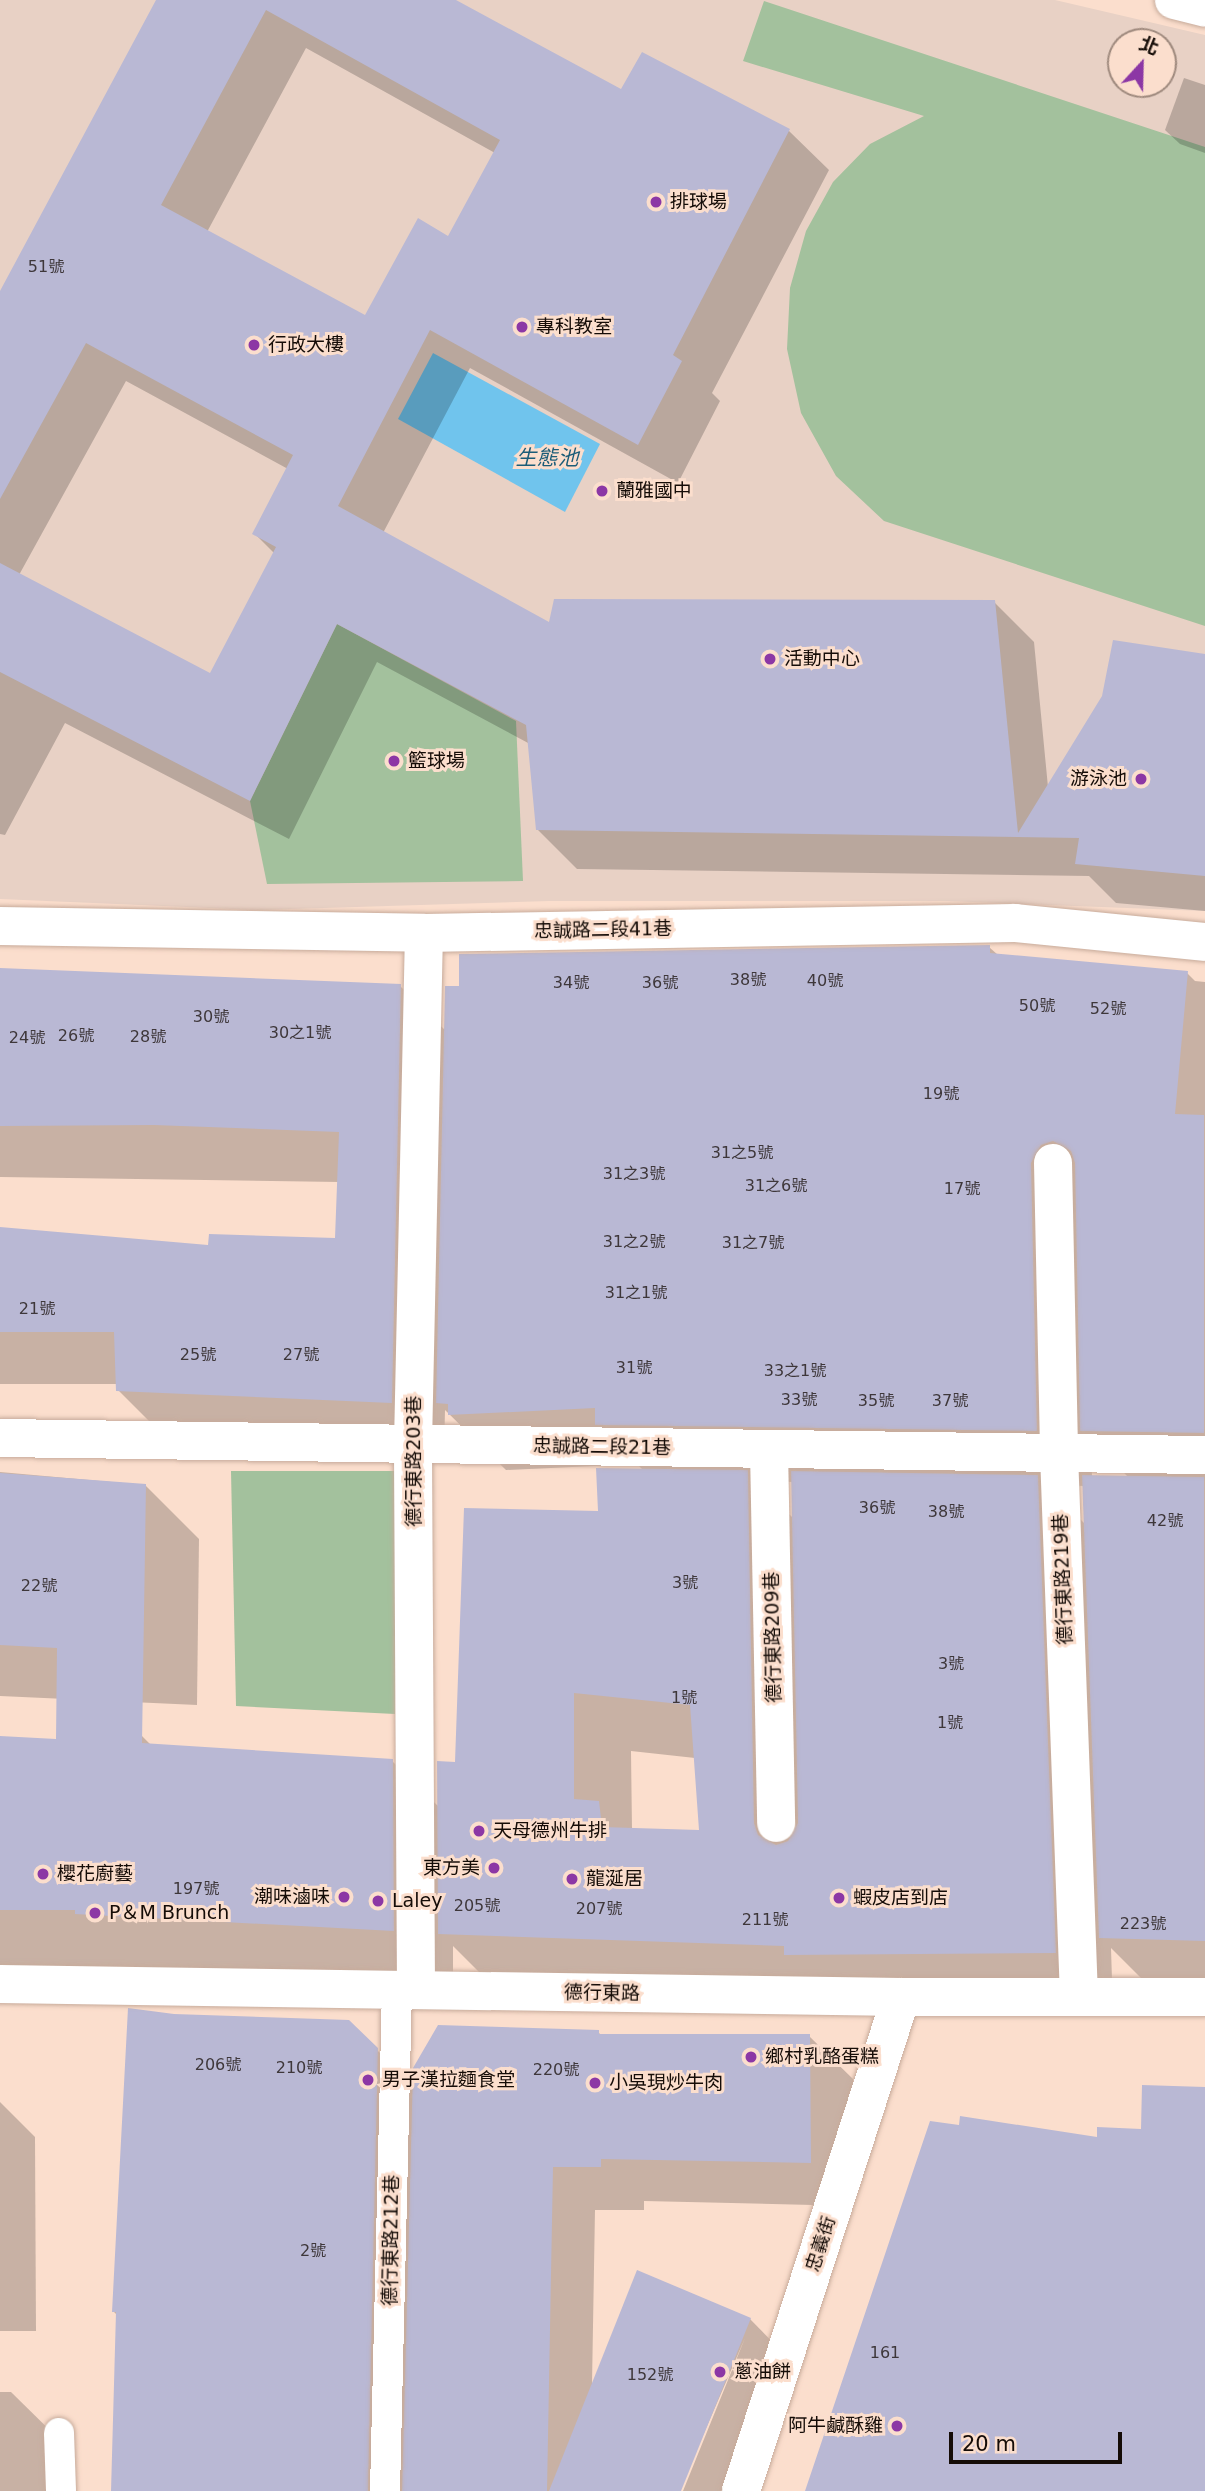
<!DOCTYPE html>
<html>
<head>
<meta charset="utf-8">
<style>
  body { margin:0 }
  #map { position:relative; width:1205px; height:2491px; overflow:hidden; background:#fbdecd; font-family:"DejaVu Sans","Noto Sans TC",sans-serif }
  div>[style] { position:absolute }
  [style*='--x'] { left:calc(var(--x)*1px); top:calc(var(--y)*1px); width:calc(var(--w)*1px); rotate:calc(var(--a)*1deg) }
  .education>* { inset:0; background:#e8d1c5 }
  .green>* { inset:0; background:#a3c19d }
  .water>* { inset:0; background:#70c4ed }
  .shadow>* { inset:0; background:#0003 }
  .building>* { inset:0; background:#b9b8d4 }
  .roads { filter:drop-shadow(0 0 2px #c7ab9b) drop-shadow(0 0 2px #c7ab9b) }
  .service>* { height:30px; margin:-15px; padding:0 15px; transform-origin:15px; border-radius:15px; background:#fff }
  .minor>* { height:38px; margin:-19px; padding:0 19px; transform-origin:19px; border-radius:19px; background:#fff }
  .tertiary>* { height:38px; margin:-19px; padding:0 19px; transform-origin:19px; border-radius:19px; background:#fff }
  .dots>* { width:19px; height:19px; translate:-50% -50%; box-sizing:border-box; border:4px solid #fbdecd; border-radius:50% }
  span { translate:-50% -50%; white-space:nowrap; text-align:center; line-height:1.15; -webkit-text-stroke:6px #fbdecd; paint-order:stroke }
  .number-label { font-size:16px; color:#3e373a }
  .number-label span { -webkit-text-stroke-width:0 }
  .poi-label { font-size:19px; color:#150c07 }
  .left { translate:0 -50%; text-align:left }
  .right { translate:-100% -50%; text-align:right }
  .street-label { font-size:19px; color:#150c07 }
  .water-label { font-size:21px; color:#1b5c78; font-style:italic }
  .north { position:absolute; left:1107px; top:28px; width:70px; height:70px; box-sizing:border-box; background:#fbdecd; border:2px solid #9f8a7e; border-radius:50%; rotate:22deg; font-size:19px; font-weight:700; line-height:28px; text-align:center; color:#150c07 }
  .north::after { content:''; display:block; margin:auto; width:24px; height:32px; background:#8c37a5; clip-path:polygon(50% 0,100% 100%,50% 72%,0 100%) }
  .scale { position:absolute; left:949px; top:2432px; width:173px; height:32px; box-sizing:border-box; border:4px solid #150c07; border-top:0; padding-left:9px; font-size:21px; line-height:24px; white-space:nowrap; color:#150c07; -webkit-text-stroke:5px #fbdecd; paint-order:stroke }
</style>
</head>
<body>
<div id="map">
  <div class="education">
    <div style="clip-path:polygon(evenodd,0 0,1055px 0,1205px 35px,1205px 911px,947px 901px,549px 901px,258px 910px,0 899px,0 0,1121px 42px,1163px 42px,1163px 84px,1121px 84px,1121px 42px)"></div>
  </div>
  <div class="green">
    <div style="clip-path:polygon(764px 1px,1205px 147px,1205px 626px,884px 521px,836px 476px,801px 413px,787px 349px,790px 288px,806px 231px,833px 182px,870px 144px,924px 116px,743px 61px)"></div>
    <div style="clip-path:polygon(337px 624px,516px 721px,523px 881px,267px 884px,250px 801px)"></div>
    <div style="clip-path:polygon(231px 1471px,397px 1471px,395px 1714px,236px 1706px)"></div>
  </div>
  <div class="water">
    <div style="clip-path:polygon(433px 353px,600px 444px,565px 512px,398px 419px)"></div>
  </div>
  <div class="shadow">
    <div style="clip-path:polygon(evenodd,158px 0,453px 0,622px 92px,643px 54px,789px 131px,829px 170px,712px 393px,720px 401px,678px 483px,470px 368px,383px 533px,550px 625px,994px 602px,1034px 642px,1048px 787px,1205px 655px,1205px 911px,1116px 903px,1089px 876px,577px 869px,537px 829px,530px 744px,377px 662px,289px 839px,65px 723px,5px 835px,0 834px,0 295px,158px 0,306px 48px,495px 153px,449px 239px,366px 318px,207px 232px,306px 48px,158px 0,126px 381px,288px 469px,255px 534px,275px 554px,211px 675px,19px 575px,126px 381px)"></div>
    <div style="clip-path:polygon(1184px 78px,1205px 85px,1205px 153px,1180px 144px,1165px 130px)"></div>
    <div style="clip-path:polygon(evenodd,989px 947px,998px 955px,1187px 973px,1195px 981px,1205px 982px,1205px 1995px,1157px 1994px,1111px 1948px,1113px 2011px,498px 1991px,453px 1946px,453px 1990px,0 1967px,0 1738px,58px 1741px,142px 1736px,151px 1745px,392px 1761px,439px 1807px,457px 1764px,599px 1513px,644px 1471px,637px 1464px,506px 1470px,445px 1410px,444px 1454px,171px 1443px,118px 1390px,118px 1384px,0 1384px,0 1229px,210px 1247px,336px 1240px,339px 1182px,0 1177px,0 971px,400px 986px,446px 1031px,989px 947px,1091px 1439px,1129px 1478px,1092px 1477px,1091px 1439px,989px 947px,756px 1481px,793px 1482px,794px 1519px,756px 1481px,989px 947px,1046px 1485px,1084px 1486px,1085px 1524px,1046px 1485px,989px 947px,631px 1751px,695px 1758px,701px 1831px,632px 1829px,631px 1751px)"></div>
    <div style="clip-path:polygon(0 1472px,145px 1485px,199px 1539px,197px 1705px,0 1696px)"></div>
    <div style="clip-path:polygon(598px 2032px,602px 2036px,809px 2036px,853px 2079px,853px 2206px,644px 2201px,644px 2210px,595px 2210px,592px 2385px,750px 2319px,793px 2363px,742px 2491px,683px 2491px,745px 2338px,679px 2491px,113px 2491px,117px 2315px,113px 2311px,377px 2050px,414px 2087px)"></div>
    <div style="clip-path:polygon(0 2102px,35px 2137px,36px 2331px,0 2331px)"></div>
    <div style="clip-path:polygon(0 2392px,11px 2392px,70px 2450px,71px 2491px,0 2491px)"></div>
  </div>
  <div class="building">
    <div style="clip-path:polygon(evenodd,156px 0,456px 0,621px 89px,642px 52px,790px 129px,673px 355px,682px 361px,638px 445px,430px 330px,338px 506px,549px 622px,554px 599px,995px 600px,1018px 833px,1102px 696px,1113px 640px,1205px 654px,1205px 876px,1075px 864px,1079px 838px,536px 830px,526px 725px,337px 624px,250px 801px,0 672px,0 563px,210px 673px,276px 547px,252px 534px,293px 455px,86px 343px,0 499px,0 291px,156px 0,266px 10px,500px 140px,448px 236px,418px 218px,365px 315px,161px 205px,266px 10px)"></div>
    <div style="clip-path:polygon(990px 945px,990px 953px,1188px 971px,1175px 1114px,1204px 1115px,1204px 1433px,1080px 1431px,1075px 1163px,1071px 1151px,1053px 1141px,1041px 1145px,1031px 1163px,1037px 1431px,595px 1425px,595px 1408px,448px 1415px,448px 1404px,436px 1403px,445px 986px,459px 986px,459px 954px)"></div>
    <div style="clip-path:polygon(0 968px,401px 984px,392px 1403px,116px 1391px,114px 1332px,0 1332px,0 1227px,208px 1245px,209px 1234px,335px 1238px,339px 1132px,154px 1125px,0 1126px)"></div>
    <div style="clip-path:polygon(evenodd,596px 1468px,748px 1470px,754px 1823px,758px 1835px,776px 1845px,788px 1841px,798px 1823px,791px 1471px,1038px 1475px,1056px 1953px,784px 1955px,784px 1946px,438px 1934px,437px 1761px,455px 1762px,464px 1508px,598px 1511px,596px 1468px,574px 1693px,690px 1705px,699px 1830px,602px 1827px,599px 1801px,574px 1799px,574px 1693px)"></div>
    <div style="clip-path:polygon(0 1473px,146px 1484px,142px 1743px,393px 1759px,394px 1931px,75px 1914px,75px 1910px,0 1910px,0 1736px,56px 1739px,57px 1648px,0 1645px)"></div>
    <div style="clip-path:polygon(1082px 1475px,1204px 1477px,1205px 1941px,1099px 1938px)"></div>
    <div style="clip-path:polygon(128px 2008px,174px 2014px,349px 2020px,378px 2048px,368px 2491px,111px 2491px,116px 2312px,112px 2312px)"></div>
    <div style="clip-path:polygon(438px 2025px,599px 2030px,599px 2034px,810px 2034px,811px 2163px,601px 2159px,601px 2167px,553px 2167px,547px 2491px,402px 2491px,413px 2068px)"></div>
    <div style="clip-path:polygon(1142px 2085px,1205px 2087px,1205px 2491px,805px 2491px,930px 2121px,959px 2125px,960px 2116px,1097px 2137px,1097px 2127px,1141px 2129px)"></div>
    <div style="clip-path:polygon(637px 2270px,751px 2318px,681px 2491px,549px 2491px)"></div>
  </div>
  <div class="roads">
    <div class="service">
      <div style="--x:59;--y:2433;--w:58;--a:88"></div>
      <div style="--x:385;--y:2491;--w:502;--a:-88.63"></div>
    </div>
    <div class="minor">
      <div style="--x:1174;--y:0;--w:32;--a:14"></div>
      <div style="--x:0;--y:926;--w:424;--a:0.9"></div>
      <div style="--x:424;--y:933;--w:591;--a:-0.97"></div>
      <div style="--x:1015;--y:923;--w:191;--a:5.7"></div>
      <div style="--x:1053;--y:1163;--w:291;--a:88.8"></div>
      <div style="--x:1059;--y:1454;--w:542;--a:87.89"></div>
      <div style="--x:0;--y:1438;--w:1205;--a:0.81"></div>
      <div style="--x:769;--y:1450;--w:373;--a:88.9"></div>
      <div style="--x:416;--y:1989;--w:545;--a:-90.32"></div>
      <div style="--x:413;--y:1444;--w:511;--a:-88.77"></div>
      <div style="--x:741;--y:2491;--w:519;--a:-72.05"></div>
    </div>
    <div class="tertiary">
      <div style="--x:0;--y:1984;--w:901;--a:0.83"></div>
      <div style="--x:901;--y:1997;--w:304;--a:0"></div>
    </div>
  </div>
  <div class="dots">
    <div style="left:656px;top:202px;background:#8c37a5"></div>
    <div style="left:522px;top:327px;background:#8c37a5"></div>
    <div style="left:254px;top:345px;background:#8c37a5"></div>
    <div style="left:602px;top:491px;background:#8c37a5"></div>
    <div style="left:770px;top:659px;background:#8c37a5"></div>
    <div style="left:394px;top:761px;background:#8c37a5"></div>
    <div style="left:1141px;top:779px;background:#8c37a5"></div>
    <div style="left:479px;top:1831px;background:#8c37a5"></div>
    <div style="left:494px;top:1868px;background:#8c37a5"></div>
    <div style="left:43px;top:1874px;background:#8c37a5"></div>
    <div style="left:572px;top:1879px;background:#8c37a5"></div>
    <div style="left:344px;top:1897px;background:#8c37a5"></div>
    <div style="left:839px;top:1898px;background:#8c37a5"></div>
    <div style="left:378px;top:1901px;background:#8c37a5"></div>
    <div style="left:95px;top:1913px;background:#8c37a5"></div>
    <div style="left:751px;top:2057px;background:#8c37a5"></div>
    <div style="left:368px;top:2080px;background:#8c37a5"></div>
    <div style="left:595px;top:2083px;background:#8c37a5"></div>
    <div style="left:720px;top:2372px;background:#8c37a5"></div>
    <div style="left:897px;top:2426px;background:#8c37a5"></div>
  </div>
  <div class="number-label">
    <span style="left:46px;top:267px">51號</span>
    <span style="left:748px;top:980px">38號</span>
    <span style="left:825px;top:981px">40號</span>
    <span style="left:571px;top:983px">34號</span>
    <span style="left:660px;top:983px">36號</span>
    <span style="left:1037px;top:1006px">50號</span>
    <span style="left:1108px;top:1009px">52號</span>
    <span style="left:211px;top:1017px">30號</span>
    <span style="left:300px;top:1033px">30之1號</span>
    <span style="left:76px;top:1036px">26號</span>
    <span style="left:148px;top:1037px">28號</span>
    <span style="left:27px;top:1038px">24號</span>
    <span style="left:941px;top:1094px">19號</span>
    <span style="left:742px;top:1153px">31之5號</span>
    <span style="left:634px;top:1174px">31之3號</span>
    <span style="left:776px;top:1186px">31之6號</span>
    <span style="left:962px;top:1189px">17號</span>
    <span style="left:634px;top:1242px">31之2號</span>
    <span style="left:753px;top:1243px">31之7號</span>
    <span style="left:636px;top:1293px">31之1號</span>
    <span style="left:37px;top:1309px">21號</span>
    <span style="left:198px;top:1355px">25號</span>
    <span style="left:301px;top:1355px">27號</span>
    <span style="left:634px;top:1368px">31號</span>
    <span style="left:795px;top:1371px">33之1號</span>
    <span style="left:799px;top:1400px">33號</span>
    <span style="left:876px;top:1401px">35號</span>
    <span style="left:950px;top:1401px">37號</span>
    <span style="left:877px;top:1508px">36號</span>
    <span style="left:946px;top:1512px">38號</span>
    <span style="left:1165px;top:1521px">42號</span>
    <span style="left:685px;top:1583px">3號</span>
    <span style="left:39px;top:1586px">22號</span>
    <span style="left:951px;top:1664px">3號</span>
    <span style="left:684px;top:1698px">1號</span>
    <span style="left:950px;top:1723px">1號</span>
    <span style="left:196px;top:1889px">197號</span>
    <span style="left:477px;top:1906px">205號</span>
    <span style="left:599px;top:1909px">207號</span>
    <span style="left:765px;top:1920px">211號</span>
    <span style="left:1143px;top:1924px">223號</span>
    <span style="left:218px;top:2065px">206號</span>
    <span style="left:299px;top:2068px">210號</span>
    <span style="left:556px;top:2070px">220號</span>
    <span style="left:313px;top:2251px">2號</span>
    <span style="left:885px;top:2353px">161</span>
    <span style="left:650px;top:2375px">152號</span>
  </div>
  <div class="poi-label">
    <span class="left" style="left:670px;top:202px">排球場</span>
    <span class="left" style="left:536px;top:327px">專科教室</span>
    <span class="left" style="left:268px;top:345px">行政大樓</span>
    <span class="left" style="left:616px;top:491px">蘭雅國中</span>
    <span class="left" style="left:784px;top:659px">活動中心</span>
    <span class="left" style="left:408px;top:761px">籃球場</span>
    <span class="right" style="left:1127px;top:779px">游泳池</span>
    <span class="left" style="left:493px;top:1831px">天母德州牛排</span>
    <span class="right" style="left:480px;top:1868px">東方美</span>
    <span class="left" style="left:57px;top:1874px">櫻花廚藝</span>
    <span class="left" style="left:586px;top:1879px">龍涎居</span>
    <span class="right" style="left:330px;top:1897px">潮味滷味</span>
    <span class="left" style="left:853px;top:1898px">蝦皮店到店</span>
    <span class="left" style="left:392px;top:1901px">Laley</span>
    <span class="left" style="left:109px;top:1913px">P＆M Brunch</span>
    <span class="left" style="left:765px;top:2057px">鄉村乳酪蛋糕</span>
    <span class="left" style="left:382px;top:2080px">男子漢拉麵食堂</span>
    <span class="left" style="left:609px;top:2083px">小吳現炒牛肉</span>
    <span class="left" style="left:734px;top:2372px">蔥油餅</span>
    <span class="right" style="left:883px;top:2426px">阿牛鹹酥雞</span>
  </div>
  <div class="street-label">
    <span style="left:603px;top:930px;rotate:-1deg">忠誠路二段41巷</span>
    <span style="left:602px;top:1447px;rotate:1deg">忠誠路二段21巷</span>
    <span style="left:414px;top:1461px;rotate:-90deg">德行東路203巷</span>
    <span style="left:1063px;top:1579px;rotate:-92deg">德行東路219巷</span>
    <span style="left:773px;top:1637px;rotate:-91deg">德行東路209巷</span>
    <span style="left:602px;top:1993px;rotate:1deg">德行東路</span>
    <span style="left:391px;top:2240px;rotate:-89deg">德行東路212巷</span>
    <span style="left:821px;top:2244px;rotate:-72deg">忠義街</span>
  </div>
  <div class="water-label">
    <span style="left:547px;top:458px">生態池</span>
  </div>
  <div class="north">北</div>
  <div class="scale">20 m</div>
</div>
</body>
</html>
